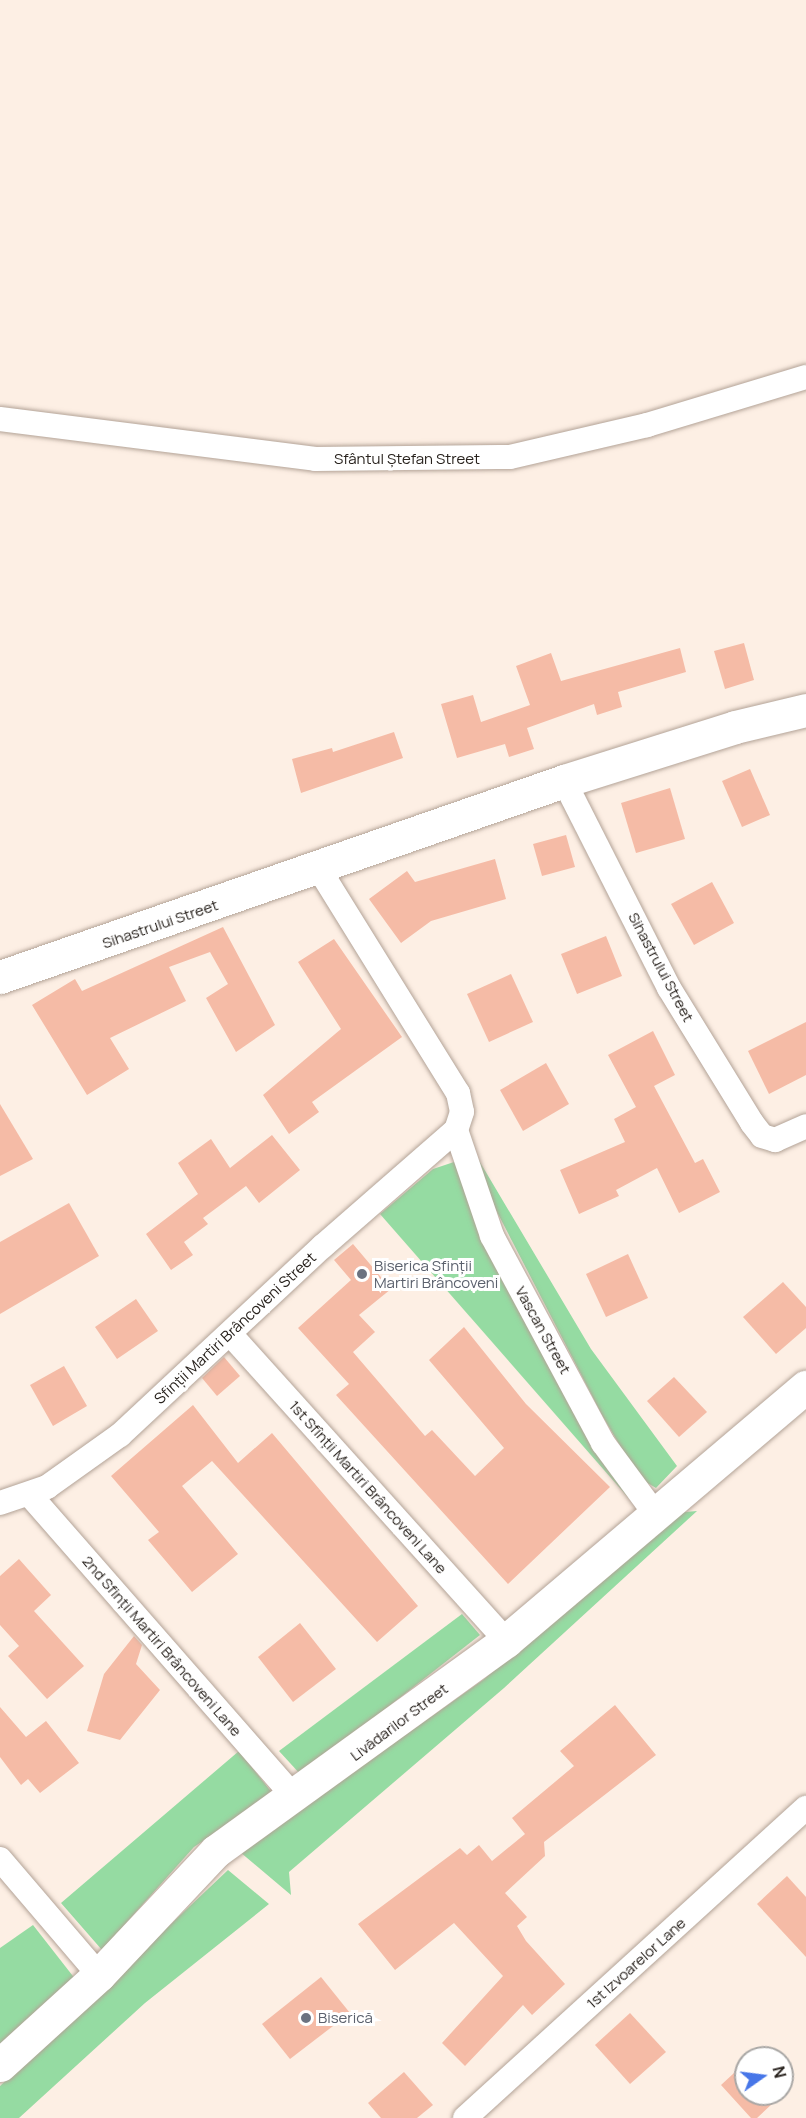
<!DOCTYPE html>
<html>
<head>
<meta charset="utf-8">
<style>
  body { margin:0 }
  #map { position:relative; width:806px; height:2118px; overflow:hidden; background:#fdefe4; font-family:Manrope,sans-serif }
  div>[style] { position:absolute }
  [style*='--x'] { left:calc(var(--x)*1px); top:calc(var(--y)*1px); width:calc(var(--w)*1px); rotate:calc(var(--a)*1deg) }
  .green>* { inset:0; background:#95dba2 }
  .building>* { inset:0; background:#f5bba6 }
  .roads { filter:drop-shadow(0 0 2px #b3a397) drop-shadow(0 0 2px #b3a397) }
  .street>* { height:24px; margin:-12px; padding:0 12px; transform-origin:12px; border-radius:12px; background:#fff }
  .secondary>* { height:33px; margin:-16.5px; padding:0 16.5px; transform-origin:16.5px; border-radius:16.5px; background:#fff }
  .dots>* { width:16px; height:16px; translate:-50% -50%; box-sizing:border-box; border:3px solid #fff; border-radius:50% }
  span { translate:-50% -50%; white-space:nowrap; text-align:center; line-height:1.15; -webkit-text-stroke:6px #fff; paint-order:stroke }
  .street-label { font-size:15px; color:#28221d }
  .worship-label { font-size:15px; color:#5b616d }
  .left { translate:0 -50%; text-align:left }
  .north { position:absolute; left:734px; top:2046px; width:60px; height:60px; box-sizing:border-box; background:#fff; border:2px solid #a9a7a5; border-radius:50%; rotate:76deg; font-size:16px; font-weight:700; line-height:24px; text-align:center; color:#28221d }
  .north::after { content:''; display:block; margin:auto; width:21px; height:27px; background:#4776e8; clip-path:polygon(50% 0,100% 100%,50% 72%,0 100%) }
</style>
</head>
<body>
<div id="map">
  <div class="green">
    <div style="clip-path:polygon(471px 1147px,591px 1349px,677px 1466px,656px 1488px,639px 1478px,602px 1415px,496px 1210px)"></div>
    <div style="clip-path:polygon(457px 1161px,632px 1502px,380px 1214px,433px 1169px)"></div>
    <div style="clip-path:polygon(697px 1511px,504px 1688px,289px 1872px,291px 1895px,240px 1852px,483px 1680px,674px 1513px)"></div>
    <div style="clip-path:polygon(462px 1614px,480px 1635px,301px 1775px,279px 1751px)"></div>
    <div style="clip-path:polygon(239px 1751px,273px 1794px,194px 1847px,102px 1950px,61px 1903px)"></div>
    <div style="clip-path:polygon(228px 1870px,269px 1904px,145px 2003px,19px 2118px,0 2118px,0 2086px)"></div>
    <div style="clip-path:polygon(33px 1925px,76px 1980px,0 2050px,0 1948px)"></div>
  </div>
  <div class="building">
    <div style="clip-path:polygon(744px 643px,754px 680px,725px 689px,714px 651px)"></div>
    <div style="clip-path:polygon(680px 648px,686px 672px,618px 692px,622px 707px,597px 715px,594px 704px,527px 728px,534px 749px,509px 757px,505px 744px,457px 758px,441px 704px,473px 695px,481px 722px,530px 705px,516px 666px,551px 653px,561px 681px)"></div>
    <div style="clip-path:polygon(394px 732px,403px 758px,301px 793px,292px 759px,332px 748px,333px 752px)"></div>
    <div style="clip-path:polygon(750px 769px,770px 815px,742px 827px,722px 781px)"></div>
    <div style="clip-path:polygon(670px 788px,685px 839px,636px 853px,621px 803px)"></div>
    <div style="clip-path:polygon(566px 835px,575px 867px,542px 876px,533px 844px)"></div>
    <div style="clip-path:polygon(495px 859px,506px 899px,431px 921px,401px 943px,369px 899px,407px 871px,415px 882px)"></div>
    <div style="clip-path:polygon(712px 882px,734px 923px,694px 945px,671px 904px)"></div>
    <div style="clip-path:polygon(223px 927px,275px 1025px,236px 1052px,206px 998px,228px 984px,210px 952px,169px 967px,186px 1001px,110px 1038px,129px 1069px,87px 1095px,32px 1005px,75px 979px,82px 991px)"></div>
    <div style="clip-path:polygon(606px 936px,622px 976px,577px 994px,561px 954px)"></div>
    <div style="clip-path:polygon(334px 939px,402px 1037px,312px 1102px,319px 1112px,289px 1134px,263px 1095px,341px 1029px,298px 962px)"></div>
    <div style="clip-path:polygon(511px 974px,533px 1022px,489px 1042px,467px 994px)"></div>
    <div style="clip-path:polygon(806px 1022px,806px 1075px,769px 1094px,748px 1051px)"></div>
    <div style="clip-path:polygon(653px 1031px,675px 1075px,654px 1086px,695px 1163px,703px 1159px,720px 1192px,679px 1213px,657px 1168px,616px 1190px,619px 1196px,579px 1214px,560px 1170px,625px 1142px,614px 1119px,636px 1107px,608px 1055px)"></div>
    <div style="clip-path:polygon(546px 1063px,569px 1104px,523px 1131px,500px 1090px)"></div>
    <div style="clip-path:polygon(0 1104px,33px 1159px,0 1176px)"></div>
    <div style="clip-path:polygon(272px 1135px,300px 1170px,259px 1203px,246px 1186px,203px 1218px,208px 1224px,184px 1242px,193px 1255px,171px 1270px,146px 1234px,198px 1194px,178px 1163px,211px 1139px,230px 1168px)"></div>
    <div style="clip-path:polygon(69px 1203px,99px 1256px,0 1314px,0 1242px)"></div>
    <div style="clip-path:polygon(353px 1244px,391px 1289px,359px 1315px,375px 1332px,353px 1352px,425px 1436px,432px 1430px,475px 1476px,504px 1448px,429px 1360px,464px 1327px,526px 1404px,610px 1487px,508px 1584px,336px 1395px,349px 1384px,298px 1328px,351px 1280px,334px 1260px)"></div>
    <div style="clip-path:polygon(628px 1254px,648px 1298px,606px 1317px,586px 1274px)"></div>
    <div style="clip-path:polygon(783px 1282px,806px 1307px,806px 1328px,776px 1354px,743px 1317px)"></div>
    <div style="clip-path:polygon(136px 1299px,158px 1331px,117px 1359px,95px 1327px)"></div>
    <div style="clip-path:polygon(224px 1357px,240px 1376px,217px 1396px,202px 1378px)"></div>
    <div style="clip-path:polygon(64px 1366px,87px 1406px,53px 1426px,30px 1385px)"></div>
    <div style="clip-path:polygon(674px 1377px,707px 1412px,679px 1437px,647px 1401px)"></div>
    <div style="clip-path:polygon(193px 1405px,238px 1463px,272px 1433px,418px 1606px,377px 1642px,212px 1461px,182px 1486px,238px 1554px,192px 1592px,148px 1540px,159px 1532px,111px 1476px)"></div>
    <div style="clip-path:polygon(19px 1559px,51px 1595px,34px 1611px,84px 1666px,47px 1699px,8px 1656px,19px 1646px,0 1625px,0 1576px)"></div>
    <div style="clip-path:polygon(300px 1623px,336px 1669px,293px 1702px,258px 1657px)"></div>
    <div style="clip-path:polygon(134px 1636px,142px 1645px,136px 1664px,160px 1690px,120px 1740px,87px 1731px,104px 1674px)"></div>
    <div style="clip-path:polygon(615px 1705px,656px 1755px,544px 1842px,545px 1856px,505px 1893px,527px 1917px,517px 1926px,526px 1941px,565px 1984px,532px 2015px,523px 2005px,465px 2066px,442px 2043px,503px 1976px,454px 1923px,395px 1970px,358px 1924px,460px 1848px,467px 1855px,479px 1845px,492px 1861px,525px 1834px,512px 1818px,574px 1766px,560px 1751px)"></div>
    <div style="clip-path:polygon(0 1707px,26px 1737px,46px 1721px,79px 1763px,40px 1793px,28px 1779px,21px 1785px,0 1757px)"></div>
    <div style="clip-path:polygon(787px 1876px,806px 1897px,806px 1957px,757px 1904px)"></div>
    <div style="clip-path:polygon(321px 1977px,350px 2013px,290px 2059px,262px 2024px)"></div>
    <div style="clip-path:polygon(630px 2013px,666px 2052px,630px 2084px,595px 2045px)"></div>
    <div style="clip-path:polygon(746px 2062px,746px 2094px,782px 2094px,782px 2086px,786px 2091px,757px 2118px,751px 2118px,721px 2085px)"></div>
    <div style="clip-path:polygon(404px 2072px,433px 2105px,417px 2118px,381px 2118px,368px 2103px)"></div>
  </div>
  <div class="roads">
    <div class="street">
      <div style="--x:0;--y:419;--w:318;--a:7.2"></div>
      <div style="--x:315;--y:459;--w:195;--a:-0.6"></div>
      <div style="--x:510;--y:457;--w:141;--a:-13.1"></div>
      <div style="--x:647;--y:425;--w:166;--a:-16.8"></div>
      <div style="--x:564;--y:781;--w:232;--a:63.1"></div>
      <div style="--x:669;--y:988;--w:158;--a:58.4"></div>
      <div style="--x:752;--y:1123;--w:16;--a:52"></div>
      <div style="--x:762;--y:1136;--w:14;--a:17"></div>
      <div style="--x:775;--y:1140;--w:34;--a:-24"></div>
      <div style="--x:319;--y:869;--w:264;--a:58.2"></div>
      <div style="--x:458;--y:1093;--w:19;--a:78"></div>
      <div style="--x:462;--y:1112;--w:19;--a:108"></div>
      <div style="--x:456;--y:1130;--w:112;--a:71.2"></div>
      <div style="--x:492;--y:1236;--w:235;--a:61.8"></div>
      <div style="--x:603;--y:1443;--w:89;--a:53.6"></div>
      <div style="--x:230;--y:1334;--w:413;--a:48"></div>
      <div style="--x:29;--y:1494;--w:404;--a:48.8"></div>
      <div style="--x:0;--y:1503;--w:50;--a:-18.8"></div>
      <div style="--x:47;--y:1487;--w:90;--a:-35.5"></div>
      <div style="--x:120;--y:1435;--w:277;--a:-43"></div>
      <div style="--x:323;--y:1246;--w:176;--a:-41.1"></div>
      <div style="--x:0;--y:1859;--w:153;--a:49.5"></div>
      <div style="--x:465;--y:2118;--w:461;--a:-42.3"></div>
    </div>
    <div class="secondary">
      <div style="--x:0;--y:977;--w:597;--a:-19.16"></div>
      <div style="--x:564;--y:781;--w:179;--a:-17.5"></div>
      <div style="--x:735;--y:727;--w:73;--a:-13.5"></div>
      <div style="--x:0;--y:2065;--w:134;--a:-42.3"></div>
      <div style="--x:99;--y:1975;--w:170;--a:-46.7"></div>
      <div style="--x:216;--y:1851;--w:358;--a:-35.9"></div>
      <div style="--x:506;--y:1641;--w:393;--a:-40.3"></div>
    </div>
  </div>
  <div class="dots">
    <div style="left:362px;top:1274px;background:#6b7280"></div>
    <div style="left:306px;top:2018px;background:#6b7280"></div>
  </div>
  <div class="street-label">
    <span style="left:407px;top:459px">Sfântul Ștefan Street</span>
    <span style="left:160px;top:924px;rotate:-19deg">Sihastrului Street</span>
    <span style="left:661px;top:967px;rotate:62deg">Sihastrului Street</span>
    <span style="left:235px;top:1328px;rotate:-43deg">Sfinții Martiri Brâncoveni Street</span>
    <span style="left:543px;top:1330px;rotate:61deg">Vascan Street</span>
    <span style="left:368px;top:1487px;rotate:48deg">1st Sfînții Martiri Brâncoveni Lane</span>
    <span style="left:162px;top:1646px;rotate:49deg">2nd Sfinții Martiri Brâncoveni Lane</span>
    <span style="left:399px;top:1722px;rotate:-37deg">Livădarilor Street</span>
    <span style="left:636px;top:1963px;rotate:-42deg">1st Izvoarelor Lane</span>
  </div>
  <div class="worship-label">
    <span class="left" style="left:374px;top:1274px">Biserica Sfinții<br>Martiri Brâncoveni</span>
    <span class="left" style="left:318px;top:2018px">Biserică</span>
  </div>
  <div class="north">N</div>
</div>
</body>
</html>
